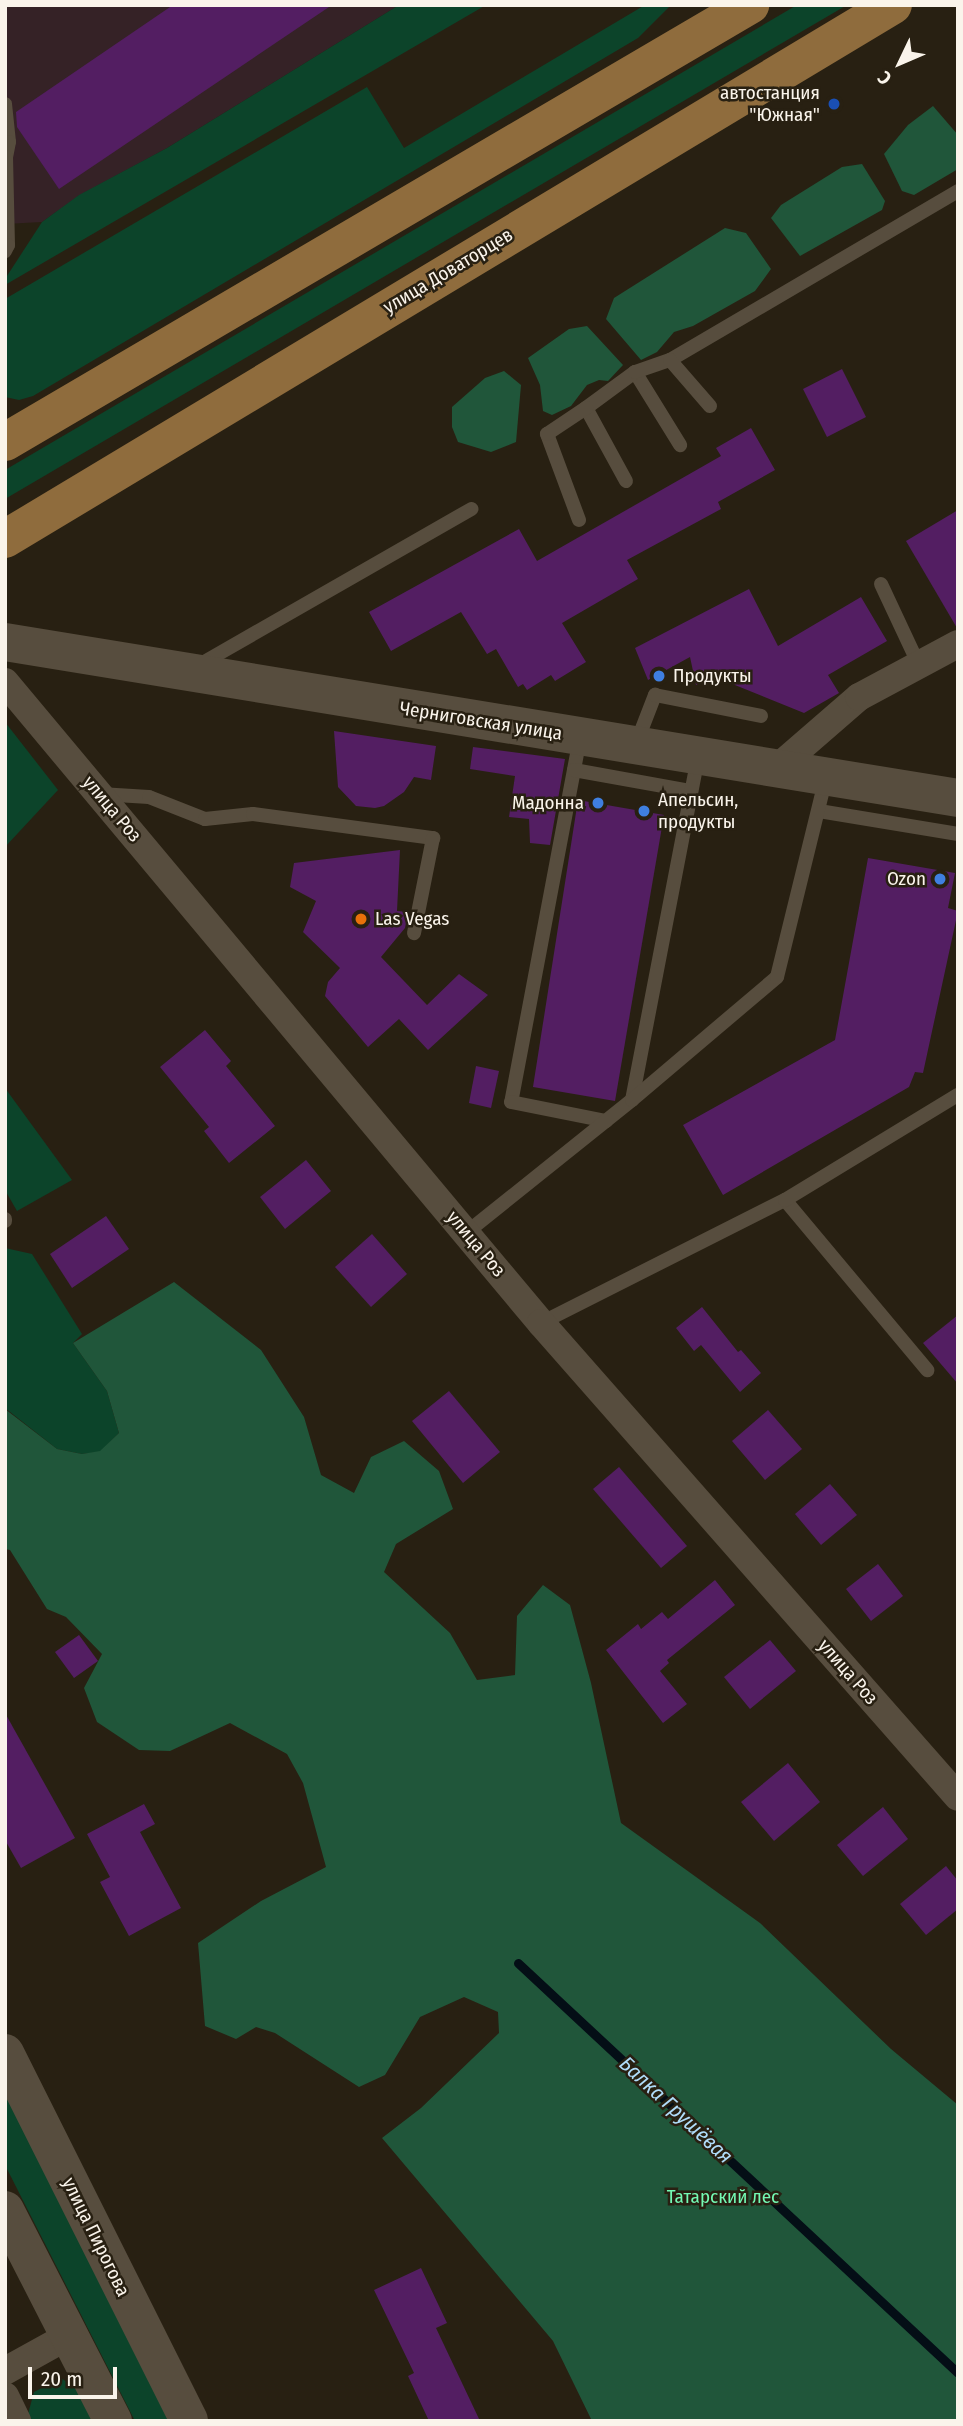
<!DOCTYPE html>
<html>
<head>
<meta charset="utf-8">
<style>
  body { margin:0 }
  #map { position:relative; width:963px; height:2426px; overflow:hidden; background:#282012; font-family:"Fira Sans Condensed",sans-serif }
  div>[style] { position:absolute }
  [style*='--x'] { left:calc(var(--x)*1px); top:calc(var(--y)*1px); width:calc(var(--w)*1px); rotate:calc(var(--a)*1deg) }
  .commercial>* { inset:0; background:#352226 }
  .green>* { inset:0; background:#0c442a }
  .forest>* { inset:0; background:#20563a }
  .stream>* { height:9px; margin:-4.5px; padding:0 4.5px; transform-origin:4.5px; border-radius:4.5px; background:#040e16 }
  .building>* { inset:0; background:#531e62 }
  .lane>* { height:14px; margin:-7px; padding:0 7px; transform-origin:7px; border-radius:7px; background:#574d3e }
  .street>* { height:28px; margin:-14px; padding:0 14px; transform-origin:14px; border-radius:14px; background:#574d3e }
  .secondary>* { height:38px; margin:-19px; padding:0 19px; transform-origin:19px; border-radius:19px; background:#574d3e }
  .primary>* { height:38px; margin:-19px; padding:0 19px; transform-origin:19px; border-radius:19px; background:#8f6c3d }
  .dots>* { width:19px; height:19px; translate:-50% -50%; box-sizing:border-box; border:4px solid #282012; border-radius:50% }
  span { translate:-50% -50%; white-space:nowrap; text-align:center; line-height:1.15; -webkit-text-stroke:5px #282012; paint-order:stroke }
  .poi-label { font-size:19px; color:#faf4eb }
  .right { translate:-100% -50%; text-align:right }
  .left { translate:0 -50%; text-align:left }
  .street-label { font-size:19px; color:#faf4eb }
  .park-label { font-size:19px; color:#74f9b4 }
  .water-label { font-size:21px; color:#b0dcf9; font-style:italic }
  .frame { position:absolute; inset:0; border:7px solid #faf4eb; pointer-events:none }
  .north { position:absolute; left:865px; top:28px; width:70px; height:70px; -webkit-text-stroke:5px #282012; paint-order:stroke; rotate:226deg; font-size:19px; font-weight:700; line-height:28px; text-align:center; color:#faf4eb }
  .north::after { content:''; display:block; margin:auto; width:24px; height:32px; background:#faf4eb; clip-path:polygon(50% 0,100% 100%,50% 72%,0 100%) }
  .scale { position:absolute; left:28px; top:2367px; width:89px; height:32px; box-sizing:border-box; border:4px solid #faf4eb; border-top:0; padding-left:9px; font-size:21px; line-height:24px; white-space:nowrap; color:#faf4eb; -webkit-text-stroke:5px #282012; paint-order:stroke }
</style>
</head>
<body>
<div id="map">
  <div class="commercial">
    <div style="clip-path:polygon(5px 5px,399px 5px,167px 148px,80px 195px,42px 222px,5px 224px)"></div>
  </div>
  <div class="green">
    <div style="clip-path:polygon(399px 5px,486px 5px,5px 285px,5px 279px,42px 222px,79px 195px,167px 148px)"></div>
    <div style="clip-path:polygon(645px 5px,671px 5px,638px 38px,33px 396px,19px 400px,5px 397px,5px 299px,367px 87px,404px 148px)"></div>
    <div style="clip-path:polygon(797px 5px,847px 5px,5px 499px,5px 470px)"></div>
    <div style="clip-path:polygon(5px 722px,58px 790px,5px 847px)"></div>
    <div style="clip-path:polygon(5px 1088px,72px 1180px,17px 1211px,5px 1190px)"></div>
    <div style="clip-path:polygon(5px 1248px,32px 1254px,82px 1334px,73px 1343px,107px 1391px,119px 1433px,100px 1452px,82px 1454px,57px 1449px,5px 1408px)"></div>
    <div style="clip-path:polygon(5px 2088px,175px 2421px,135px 2421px,5px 2165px)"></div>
    <div style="clip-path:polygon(61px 2378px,87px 2396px,99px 2421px,32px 2421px,28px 2414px,34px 2392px)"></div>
  </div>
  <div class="forest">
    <div style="clip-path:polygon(933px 106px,958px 135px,958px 169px,914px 195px,902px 191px,884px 154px,908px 125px)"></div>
    <div style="clip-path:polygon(862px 164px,885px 201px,882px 210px,800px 256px,771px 218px,781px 205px,842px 167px)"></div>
    <div style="clip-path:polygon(725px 228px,746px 233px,771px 269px,755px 291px,693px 326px,674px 332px,657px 352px,641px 360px,606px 319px,614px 298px)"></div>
    <div style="clip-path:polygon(587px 326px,623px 365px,608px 381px,599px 380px,587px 385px,571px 406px,552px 415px,543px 411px,540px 385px,528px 358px,569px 329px)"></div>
    <div style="clip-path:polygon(504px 371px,521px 385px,516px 442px,491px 452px,458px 442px,452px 427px,452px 407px,485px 378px)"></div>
    <div style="clip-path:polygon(174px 1282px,261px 1350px,304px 1417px,321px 1475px,354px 1493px,371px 1457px,404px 1441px,439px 1471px,453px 1509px,396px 1544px,384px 1572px,450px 1633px,477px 1680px,515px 1675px,517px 1616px,543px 1585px,570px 1605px,591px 1683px,621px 1823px,760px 1923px,891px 2049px,958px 2105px,958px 2421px,592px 2421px,553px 2341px,382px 2138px,421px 2108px,499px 2033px,498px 2012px,464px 1997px,420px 2017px,385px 2075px,359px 2087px,275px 2033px,256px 2027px,236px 2039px,205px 2026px,198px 1943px,261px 1901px,326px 1867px,303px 1783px,287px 1754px,230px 1723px,170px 1751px,139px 1750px,97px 1722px,84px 1688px,102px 1654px,66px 1617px,47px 1609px,10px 1550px,5px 1549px,5px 1409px,57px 1449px,82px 1454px,100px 1451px,119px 1433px,107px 1391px,73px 1343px)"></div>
  </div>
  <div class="stream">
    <div style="--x:518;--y:1963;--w:601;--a:42.98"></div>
  </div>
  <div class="building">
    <div style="clip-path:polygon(173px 5px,332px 5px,59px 189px,17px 127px,16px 112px)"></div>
    <div style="clip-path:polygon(842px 369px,866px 417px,827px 437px,803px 389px)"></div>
    <div style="clip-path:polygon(751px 428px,775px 470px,718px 502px,721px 509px,627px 560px,638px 579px,562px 623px,586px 662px,555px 681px,551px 675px,527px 690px,523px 684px,518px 687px,496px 649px,487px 654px,461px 612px,391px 651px,369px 612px,519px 529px,537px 561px,721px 456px,716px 448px)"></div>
    <div style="clip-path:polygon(958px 510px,958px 627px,957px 628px,906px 541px)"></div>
    <div style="clip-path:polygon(749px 589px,778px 646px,861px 597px,887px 641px,828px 675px,839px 693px,804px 713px,725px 681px,715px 683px,709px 678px,696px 685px,690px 657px,648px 680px,635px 648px)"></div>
    <div style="clip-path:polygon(334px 731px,436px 746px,431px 780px,414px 777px,404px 792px,384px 806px,375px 808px,356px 806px,338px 787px)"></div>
    <div style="clip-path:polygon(473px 747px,565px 759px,550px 845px,530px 843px,529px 819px,509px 817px,515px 776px,470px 769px)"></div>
    <div style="clip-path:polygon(578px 800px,664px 815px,615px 1101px,533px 1087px)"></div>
    <div style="clip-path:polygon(400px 850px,397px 911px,408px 912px,405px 928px,381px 957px,427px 1005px,459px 974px,488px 995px,428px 1050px,399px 1019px,368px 1047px,325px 996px,328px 982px,340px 968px,303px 932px,316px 901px,290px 887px,294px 863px)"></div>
    <div style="clip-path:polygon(868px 858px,955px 873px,948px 908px,958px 911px,923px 1073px,915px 1072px,909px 1087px,723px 1195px,683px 1125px,835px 1040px)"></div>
    <div style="clip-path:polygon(205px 1030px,231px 1061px,226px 1066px,275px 1126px,229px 1163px,204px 1131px,209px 1127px,160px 1067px)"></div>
    <div style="clip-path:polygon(476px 1066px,499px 1071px,491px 1108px,469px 1103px)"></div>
    <div style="clip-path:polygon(306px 1160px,331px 1191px,285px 1229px,260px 1197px)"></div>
    <div style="clip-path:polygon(106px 1216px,129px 1249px,72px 1288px,50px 1254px)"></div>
    <div style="clip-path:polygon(372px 1234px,407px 1274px,371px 1307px,335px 1267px)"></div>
    <div style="clip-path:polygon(702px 1307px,738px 1352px,741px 1350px,761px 1373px,740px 1392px,701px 1345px,694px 1351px,676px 1328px)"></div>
    <div style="clip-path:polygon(958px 1315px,958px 1384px,923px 1343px)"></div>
    <div style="clip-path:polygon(449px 1391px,500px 1452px,463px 1483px,412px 1421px)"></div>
    <div style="clip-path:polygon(768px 1410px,802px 1449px,765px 1480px,732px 1441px)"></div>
    <div style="clip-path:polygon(619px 1467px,687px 1546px,661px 1568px,593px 1489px)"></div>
    <div style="clip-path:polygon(830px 1484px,857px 1515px,821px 1545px,795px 1514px)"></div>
    <div style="clip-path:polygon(878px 1564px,903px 1596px,871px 1621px,846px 1589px)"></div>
    <div style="clip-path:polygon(715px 1580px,735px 1605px,667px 1660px,669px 1663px,660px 1671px,687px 1704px,663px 1723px,606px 1650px,638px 1624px,641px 1629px,662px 1612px,668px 1619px)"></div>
    <div style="clip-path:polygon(79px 1635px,98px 1661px,74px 1678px,55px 1652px)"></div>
    <div style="clip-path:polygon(770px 1640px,796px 1671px,750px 1709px,724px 1677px)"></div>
    <div style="clip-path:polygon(5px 1713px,75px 1838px,21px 1868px,5px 1840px)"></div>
    <div style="clip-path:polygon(788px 1763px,820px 1802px,774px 1841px,741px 1802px)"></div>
    <div style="clip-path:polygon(144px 1804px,155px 1824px,140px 1832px,181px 1908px,129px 1936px,100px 1882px,110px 1877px,87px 1834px)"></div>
    <div style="clip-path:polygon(883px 1807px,908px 1839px,863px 1876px,837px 1845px)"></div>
    <div style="clip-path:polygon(946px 1866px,958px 1881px,958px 1909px,926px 1935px,900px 1904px)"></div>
    <div style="clip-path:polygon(421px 2268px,447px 2323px,436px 2328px,480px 2421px,429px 2421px,408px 2376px,414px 2373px,374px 2290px)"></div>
  </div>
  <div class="lane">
    <div style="--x:5;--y:104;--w:38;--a:84"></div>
    <div style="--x:9;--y:142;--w:15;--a:101"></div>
    <div style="--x:6;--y:157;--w:88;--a:88.7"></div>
    <div style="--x:8;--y:245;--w:7;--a:117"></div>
    <div style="--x:670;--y:360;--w:334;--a:-30.4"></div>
    <div style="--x:635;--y:372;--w:86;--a:58.3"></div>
    <div style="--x:626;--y:481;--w:83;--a:-118.7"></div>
    <div style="--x:586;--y:408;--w:61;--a:-36.3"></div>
    <div style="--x:635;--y:372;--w:37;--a:-19"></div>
    <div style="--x:670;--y:360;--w:61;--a:49"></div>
    <div style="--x:579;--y:520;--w:92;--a:-110.4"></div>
    <div style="--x:547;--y:434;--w:47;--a:-33.7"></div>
    <div style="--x:881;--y:584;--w:89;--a:64.9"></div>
    <div style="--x:199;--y:665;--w:314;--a:-29.8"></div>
    <div style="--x:580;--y:738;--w:370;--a:100.7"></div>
    <div style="--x:511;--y:1102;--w:97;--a:11.3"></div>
    <div style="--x:636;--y:744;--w:53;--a:-68.8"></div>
    <div style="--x:655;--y:695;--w:108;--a:11.2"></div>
    <div style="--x:574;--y:770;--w:119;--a:10.2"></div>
    <div style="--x:100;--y:794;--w:49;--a:3.5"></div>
    <div style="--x:149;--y:797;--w:60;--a:21.4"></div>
    <div style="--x:205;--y:819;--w:48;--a:-5.9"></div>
    <div style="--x:253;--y:814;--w:182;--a:7.6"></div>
    <div style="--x:433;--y:838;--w:97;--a:101.3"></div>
    <div style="--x:819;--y:811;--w:141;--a:9.4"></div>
    <div style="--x:632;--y:1100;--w:348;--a:-79.1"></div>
    <div style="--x:785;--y:1200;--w:222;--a:50.1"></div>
    <div style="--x:5;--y:1219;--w:2;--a:90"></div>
    <div style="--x:466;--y:1233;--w:213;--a:-38.7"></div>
    <div style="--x:632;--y:1100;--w:190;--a:-40.3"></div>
    <div style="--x:777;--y:977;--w:205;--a:-76.2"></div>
    <div style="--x:541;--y:1323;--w:273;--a:-26.8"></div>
    <div style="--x:785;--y:1200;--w:202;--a:-31.3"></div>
  </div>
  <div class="street">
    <div style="--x:5;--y:682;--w:836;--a:50.1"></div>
    <div style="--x:541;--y:1323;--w:631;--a:48.66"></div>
    <div style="--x:777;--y:768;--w:108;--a:-40.9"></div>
    <div style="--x:859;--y:697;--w:112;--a:-28.2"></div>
    <div style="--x:5;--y:2371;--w:74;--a:-29"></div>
    <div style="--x:5;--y:2396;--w:28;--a:64"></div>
  </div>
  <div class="secondary">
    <div style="--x:5;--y:642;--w:966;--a:9.3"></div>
    <div style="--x:5;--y:2053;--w:411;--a:63.4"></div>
    <div style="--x:5;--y:2210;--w:237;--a:62.9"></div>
  </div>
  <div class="primary">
    <div style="--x:5;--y:442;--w:864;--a:-30.39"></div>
    <div style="--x:5;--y:539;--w:1036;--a:-31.02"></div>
  </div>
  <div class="dots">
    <div style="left:834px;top:104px;background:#1a4fb4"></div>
    <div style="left:659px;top:676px;background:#3f7fe0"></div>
    <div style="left:598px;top:803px;background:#3f7fe0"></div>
    <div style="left:644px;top:811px;background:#3f7fe0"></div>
    <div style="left:940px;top:879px;background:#3f7fe0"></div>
    <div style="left:361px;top:919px;background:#e8710a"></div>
  </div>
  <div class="poi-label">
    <span class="right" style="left:820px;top:104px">автостанция<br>"Южная"</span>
    <span class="left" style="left:673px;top:676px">Продукты</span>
    <span class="left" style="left:658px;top:811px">Апельсин,<br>продукты</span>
    <span class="right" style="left:584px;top:803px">Мадонна</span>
    <span class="right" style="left:926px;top:879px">Ozon</span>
    <span class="left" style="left:375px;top:919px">Las Vegas</span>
  </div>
  <div class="street-label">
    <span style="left:448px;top:271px;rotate:-31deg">улица Доваторцев</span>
    <span style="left:481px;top:721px;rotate:9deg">Черниговская улица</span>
    <span style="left:112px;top:809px;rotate:50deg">улица Роз</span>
    <span style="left:476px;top:1244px;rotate:50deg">улица Роз</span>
    <span style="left:848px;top:1672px;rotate:49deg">улица Роз</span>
    <span style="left:96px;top:2237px;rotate:64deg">улица Пирогова</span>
  </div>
  <div class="park-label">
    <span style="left:723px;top:2197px">Татарский лес</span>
  </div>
  <div class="water-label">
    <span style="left:676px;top:2110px;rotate:43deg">Балка Грушёвая</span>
  </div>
  <div class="frame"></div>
  <div class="north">С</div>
  <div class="scale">20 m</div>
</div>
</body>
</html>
